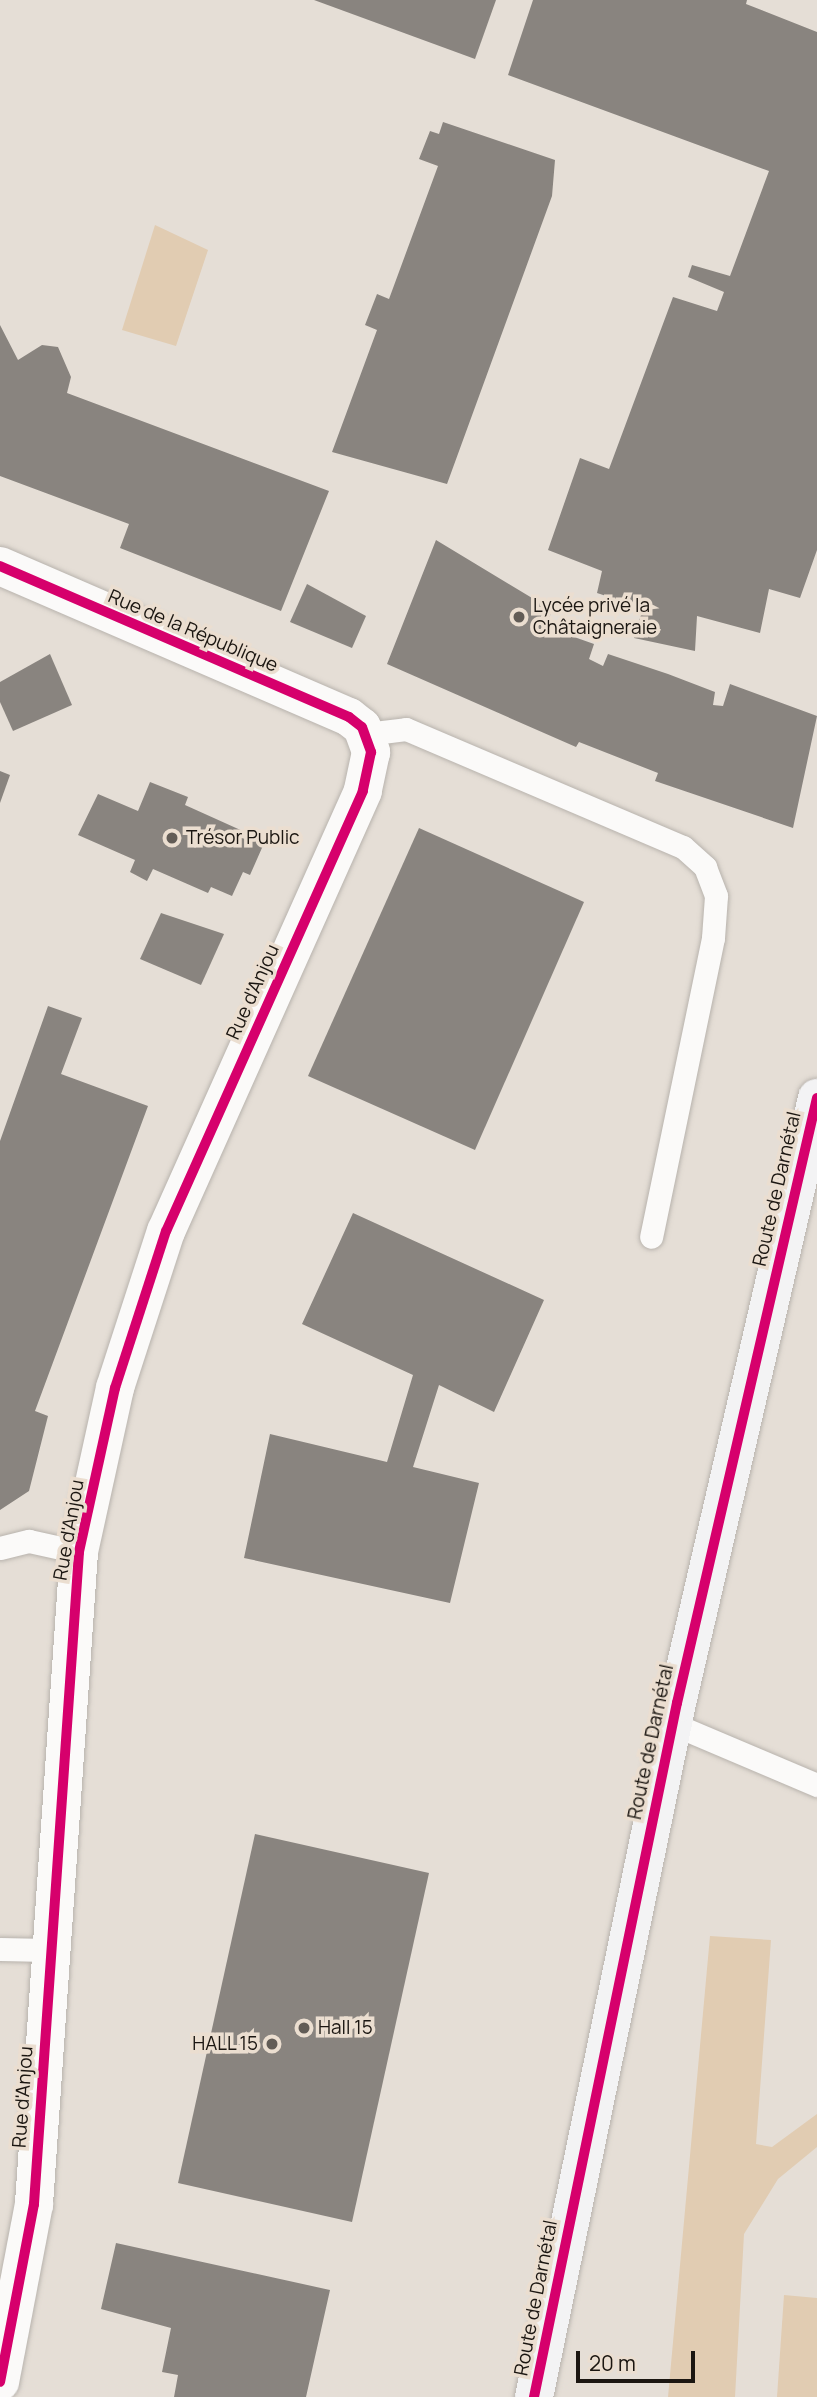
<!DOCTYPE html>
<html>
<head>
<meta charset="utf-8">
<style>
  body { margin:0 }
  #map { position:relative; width:817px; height:2397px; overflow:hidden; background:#e5ded6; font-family:Manrope,sans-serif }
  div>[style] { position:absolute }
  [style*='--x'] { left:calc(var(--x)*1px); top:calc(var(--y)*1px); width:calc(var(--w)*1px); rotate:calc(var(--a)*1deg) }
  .green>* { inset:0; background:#e1ccb2 }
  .building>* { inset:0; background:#89847f }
  .roads { filter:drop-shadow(0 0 2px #b8b3ad) drop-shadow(0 0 2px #b8b3ad) }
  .lane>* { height:23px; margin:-11.5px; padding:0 11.5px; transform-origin:11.5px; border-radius:11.5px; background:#fbfaf9 }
  .street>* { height:38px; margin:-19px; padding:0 19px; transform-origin:19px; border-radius:19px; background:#fbfaf9 }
  .secondary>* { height:38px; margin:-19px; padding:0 19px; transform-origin:19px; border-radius:19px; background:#f3f3f4 }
  .cycleway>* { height:10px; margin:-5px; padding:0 5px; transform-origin:5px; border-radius:5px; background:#d6006c }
  .dots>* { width:19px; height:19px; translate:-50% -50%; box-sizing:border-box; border:4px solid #ebded0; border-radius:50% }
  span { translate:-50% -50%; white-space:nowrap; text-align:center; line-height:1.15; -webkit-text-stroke:7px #ebded0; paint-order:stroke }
  .poi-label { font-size:19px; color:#1b1611 }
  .left { translate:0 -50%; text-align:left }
  .right { translate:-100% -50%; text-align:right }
  .street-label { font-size:19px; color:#1b1611 }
  .scale { position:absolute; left:576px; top:2351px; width:119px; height:32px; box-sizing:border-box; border:4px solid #1b1611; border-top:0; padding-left:9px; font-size:21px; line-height:24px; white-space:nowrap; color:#1b1611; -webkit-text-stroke:5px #ebded0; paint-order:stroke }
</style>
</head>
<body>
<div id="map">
  <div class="green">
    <div style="clip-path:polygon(155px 225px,208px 250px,176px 346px,122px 330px)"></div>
    <div style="clip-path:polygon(710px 1936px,771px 1940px,756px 2144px,772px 2147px,817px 2114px,817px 2147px,778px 2179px,744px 2234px,735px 2397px,668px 2397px)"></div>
    <div style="clip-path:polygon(784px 2295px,817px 2298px,817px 2397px,777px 2397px)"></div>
  </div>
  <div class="building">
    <div style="clip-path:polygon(314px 0,496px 0,475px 59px)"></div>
    <div style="clip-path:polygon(533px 0,747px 0,746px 4px,817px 32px,817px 550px,800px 598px,769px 589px,760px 633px,697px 616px,695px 651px,634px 638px,643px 608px,597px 593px,602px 571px,548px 550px,580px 458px,609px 469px,673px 297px,717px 311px,724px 292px,688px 277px,692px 265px,730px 276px,769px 171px,508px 75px)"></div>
    <div style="clip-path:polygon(443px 122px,555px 160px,552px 196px,447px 484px,332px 452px,377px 330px,365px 325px,377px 294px,389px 299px,438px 166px,419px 159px,430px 131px,439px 134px)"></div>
    <div style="clip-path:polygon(0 325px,18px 360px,42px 345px,58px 347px,71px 377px,67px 393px,329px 491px,281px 611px,120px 548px,129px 524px,0 476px)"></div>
    <div style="clip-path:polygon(436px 540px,552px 610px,546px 627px,594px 644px,589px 659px,603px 666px,608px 654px,668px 674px,715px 692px,713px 705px,723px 706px,730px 684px,817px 716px,793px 828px,655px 781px,658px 773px,579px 742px,576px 747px,387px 664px)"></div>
    <div style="clip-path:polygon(307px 584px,366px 616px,352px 648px,290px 622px)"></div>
    <div style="clip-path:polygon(50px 654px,72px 705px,13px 731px,0 702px,0 682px)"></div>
    <div style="clip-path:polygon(0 771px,10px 775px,0 803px)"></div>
    <div style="clip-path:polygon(150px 782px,188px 797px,185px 805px,265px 841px,250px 875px,243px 872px,232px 896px,211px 887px,208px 893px,153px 869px,147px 881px,130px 872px,135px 860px,78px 835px,98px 794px,138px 811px)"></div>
    <div style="clip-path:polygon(419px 828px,584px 902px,475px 1150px,308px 1076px)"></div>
    <div style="clip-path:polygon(161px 913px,224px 934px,201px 985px,140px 959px)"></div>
    <div style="clip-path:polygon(48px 1006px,82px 1018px,61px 1074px,148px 1106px,35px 1411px,48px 1416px,29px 1491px,0 1510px,0 1141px)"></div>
    <div style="clip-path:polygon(353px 1213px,544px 1300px,494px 1412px,439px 1385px,413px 1467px,479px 1483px,450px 1603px,244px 1558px,270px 1434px,387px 1462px,413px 1375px,302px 1324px)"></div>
    <div style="clip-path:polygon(255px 1834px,429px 1873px,352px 2222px,178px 2183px)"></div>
    <div style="clip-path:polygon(116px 2243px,330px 2290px,306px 2397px,174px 2397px,178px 2375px,162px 2372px,171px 2328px,101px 2309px)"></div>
  </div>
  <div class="roads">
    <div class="lane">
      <div style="--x:366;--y:734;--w:40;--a:-7.1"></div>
      <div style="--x:406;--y:729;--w:301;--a:23.1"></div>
      <div style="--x:683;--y:847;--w:30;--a:42"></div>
      <div style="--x:705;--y:867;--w:31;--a:69"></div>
      <div style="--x:716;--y:896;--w:42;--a:94.1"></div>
      <div style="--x:713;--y:938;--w:305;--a:101.7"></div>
      <div style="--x:0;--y:1548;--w:30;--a:-14"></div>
      <div style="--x:29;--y:1541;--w:51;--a:12.4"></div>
      <div style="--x:673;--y:1724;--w:156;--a:23"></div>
      <div style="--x:0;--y:1949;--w:48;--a:1.2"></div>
    </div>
    <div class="street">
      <div style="--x:0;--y:566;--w:380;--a:23.4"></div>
      <div style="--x:349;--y:717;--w:16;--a:38"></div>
      <div style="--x:362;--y:727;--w:27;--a:70"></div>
      <div style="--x:371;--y:752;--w:40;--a:102"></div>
      <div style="--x:363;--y:791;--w:482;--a:114.1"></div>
      <div style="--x:166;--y:1231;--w:165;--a:108"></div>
      <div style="--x:115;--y:1388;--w:168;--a:102.4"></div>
      <div style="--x:79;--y:1552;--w:654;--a:93.95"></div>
      <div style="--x:34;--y:2204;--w:181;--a:100.8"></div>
    </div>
    <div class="secondary">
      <div style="--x:534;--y:2397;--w:709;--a:-78.36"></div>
      <div style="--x:677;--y:1703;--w:621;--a:-76.97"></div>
    </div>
  </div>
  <div class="cycleway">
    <div style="--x:0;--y:566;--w:380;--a:23.4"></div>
    <div style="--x:349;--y:717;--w:16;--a:38"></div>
    <div style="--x:362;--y:727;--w:27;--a:70"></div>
    <div style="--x:371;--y:752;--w:40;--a:102"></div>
    <div style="--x:363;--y:791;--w:482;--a:114.1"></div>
    <div style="--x:166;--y:1231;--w:165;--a:108"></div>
    <div style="--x:115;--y:1388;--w:168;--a:102.4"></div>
    <div style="--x:79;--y:1552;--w:654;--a:93.95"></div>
    <div style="--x:34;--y:2204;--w:181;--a:100.8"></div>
    <div style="--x:534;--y:2397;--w:709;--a:-78.36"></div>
    <div style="--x:677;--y:1703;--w:621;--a:-76.97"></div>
  </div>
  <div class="dots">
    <div style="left:519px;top:617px;background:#625c56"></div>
    <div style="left:172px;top:838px;background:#625c56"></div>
    <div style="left:304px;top:2028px;background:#625c56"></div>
    <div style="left:272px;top:2044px;background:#625c56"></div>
  </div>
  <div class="poi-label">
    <span class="left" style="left:533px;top:617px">Lycée privé la<br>Châtaigneraie</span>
    <span class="left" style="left:186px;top:838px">Trésor Public</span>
    <span class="left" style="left:318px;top:2028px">Hall 15</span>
    <span class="right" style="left:258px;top:2044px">HALL 15</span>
  </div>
  <div class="street-label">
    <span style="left:193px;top:631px;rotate:23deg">Rue de la République</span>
    <span style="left:253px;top:992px;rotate:-66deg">Rue d'Anjou</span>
    <span style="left:777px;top:1189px;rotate:-77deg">Route de Darnétal</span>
    <span style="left:69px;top:1530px;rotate:-80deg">Rue d'Anjou</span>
    <span style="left:651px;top:1742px;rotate:-78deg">Route de Darnétal</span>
    <span style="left:23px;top:2097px;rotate:-86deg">Rue d'Anjou</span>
    <span style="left:536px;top:2298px;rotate:-79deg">Route de Darnétal</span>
  </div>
  <div class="scale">20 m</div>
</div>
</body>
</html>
